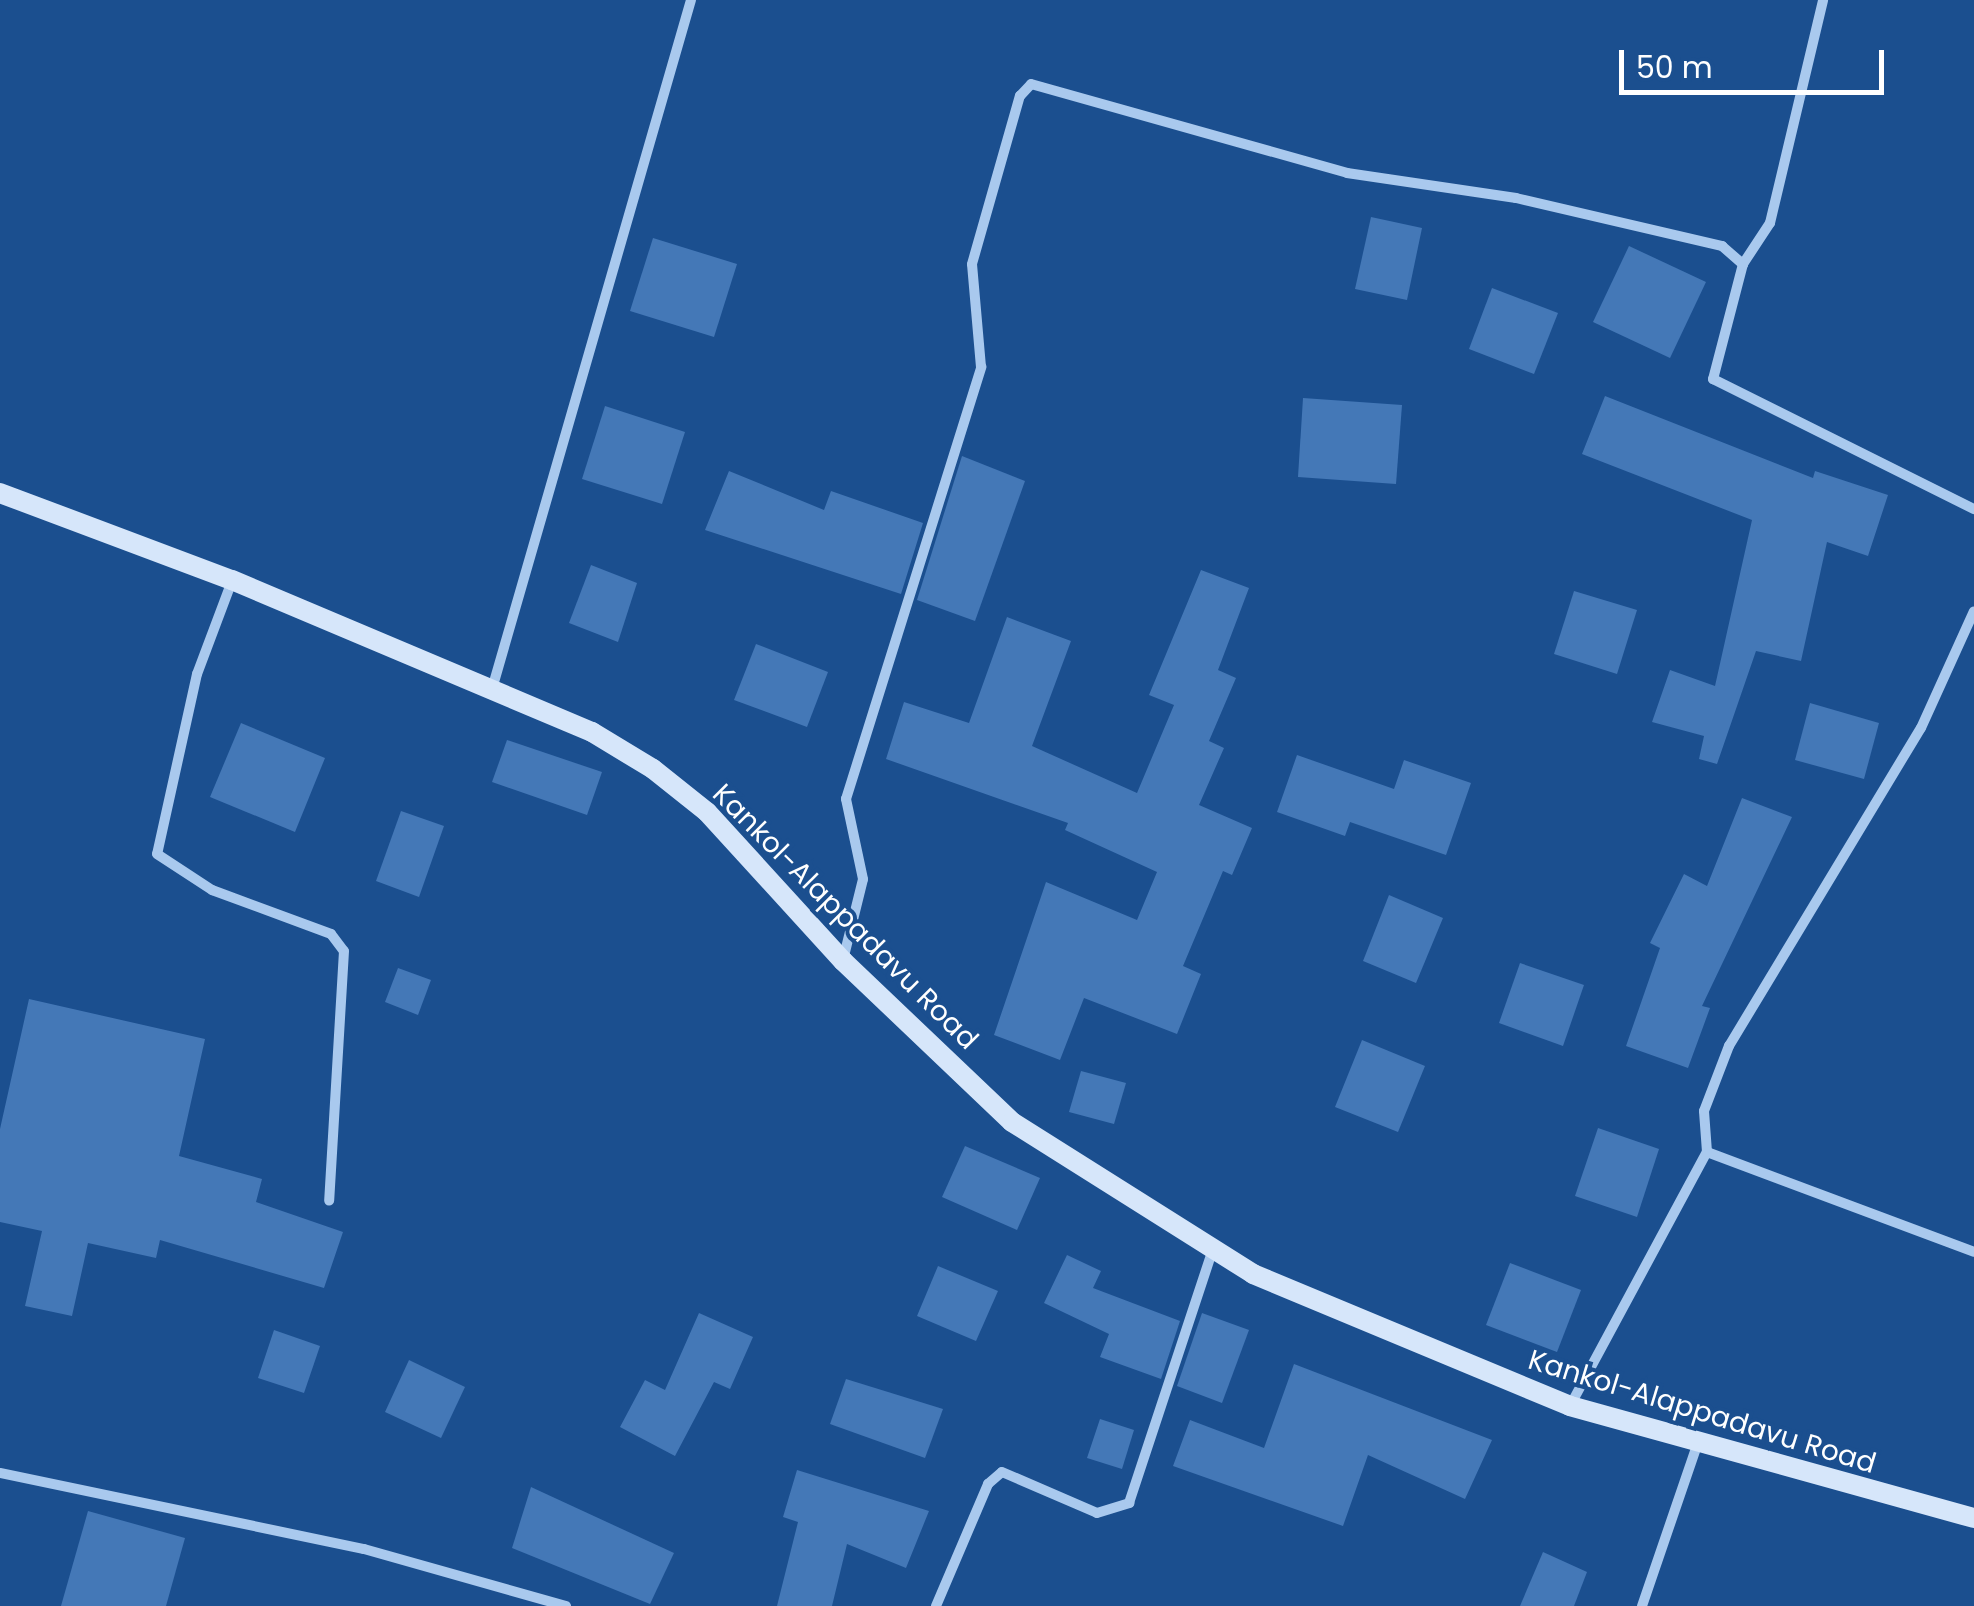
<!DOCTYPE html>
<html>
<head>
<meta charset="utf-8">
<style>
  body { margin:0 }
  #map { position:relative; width:1974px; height:1606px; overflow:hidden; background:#1b4f8f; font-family:Poppins,sans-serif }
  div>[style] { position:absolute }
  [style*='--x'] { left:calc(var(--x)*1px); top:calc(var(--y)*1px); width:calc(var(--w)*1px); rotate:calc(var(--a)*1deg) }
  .building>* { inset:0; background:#4478b7 }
  .minor>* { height:10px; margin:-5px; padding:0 5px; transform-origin:5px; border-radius:5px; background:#a9c9ee }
  .secondary>* { height:20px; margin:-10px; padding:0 10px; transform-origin:10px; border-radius:10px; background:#d6e6fa }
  span { translate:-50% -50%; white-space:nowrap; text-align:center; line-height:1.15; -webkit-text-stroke:8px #1b4f8f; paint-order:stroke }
  .street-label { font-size:28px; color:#fff }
  .scale { position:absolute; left:1619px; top:50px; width:265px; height:45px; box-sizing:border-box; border:5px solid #fff; border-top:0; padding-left:12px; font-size:30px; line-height:35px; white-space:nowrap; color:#fff; -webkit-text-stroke:8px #1b4f8f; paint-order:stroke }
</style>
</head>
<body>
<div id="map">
  <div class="building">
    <div style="clip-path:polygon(1371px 217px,1422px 228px,1407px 300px,1355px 289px)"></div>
    <div style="clip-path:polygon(653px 238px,737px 264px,714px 337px,630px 311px)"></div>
    <div style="clip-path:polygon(1629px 246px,1706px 282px,1670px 358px,1593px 322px)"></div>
    <div style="clip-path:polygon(1492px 288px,1558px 313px,1534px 374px,1469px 349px)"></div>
    <div style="clip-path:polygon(1605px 396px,1813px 478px,1815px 471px,1888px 495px,1868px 556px,1827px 542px,1801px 661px,1756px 651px,1717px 764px,1699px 759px,1704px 736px,1652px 722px,1670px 670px,1715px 686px,1752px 520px,1582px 454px)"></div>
    <div style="clip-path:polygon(1303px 398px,1402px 405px,1396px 484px,1298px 477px)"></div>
    <div style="clip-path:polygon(605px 406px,685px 432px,662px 504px,582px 479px)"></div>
    <div style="clip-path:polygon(962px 456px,1025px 481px,975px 621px,917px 600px)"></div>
    <div style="clip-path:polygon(729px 471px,824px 510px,831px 491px,923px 523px,901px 594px,705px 530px)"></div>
    <div style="clip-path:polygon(591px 565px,637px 583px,618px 642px,569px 623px)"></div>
    <div style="clip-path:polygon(1201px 570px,1249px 588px,1218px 670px,1236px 678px,1209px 741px,1224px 748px,1199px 805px,1252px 828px,1232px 875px,1223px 871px,1183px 966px,1201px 974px,1177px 1034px,1084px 998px,1060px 1060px,994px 1035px,1046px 882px,1137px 920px,1157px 872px,1065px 830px,1068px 823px,886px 759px,904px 702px,969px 723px,1007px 617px,1071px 641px,1032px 746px,1137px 793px,1174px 705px,1149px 695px)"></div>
    <div style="clip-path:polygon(1574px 591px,1637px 610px,1617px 674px,1554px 654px)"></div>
    <div style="clip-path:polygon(756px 644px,828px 672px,807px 727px,734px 700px)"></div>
    <div style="clip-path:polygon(1810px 703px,1879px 723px,1864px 779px,1795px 760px)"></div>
    <div style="clip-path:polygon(241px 723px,325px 758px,295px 832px,210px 797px)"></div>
    <div style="clip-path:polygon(507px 740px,602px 772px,587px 815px,492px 782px)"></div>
    <div style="clip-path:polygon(1297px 755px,1394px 789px,1404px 760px,1471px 783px,1446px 855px,1350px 822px,1345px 836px,1277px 812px)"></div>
    <div style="clip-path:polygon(1742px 798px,1792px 817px,1702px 1006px,1710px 1008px,1688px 1068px,1626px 1046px,1660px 948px,1650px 943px,1684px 874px,1707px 886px)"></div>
    <div style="clip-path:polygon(401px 811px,444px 826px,419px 897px,376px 881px)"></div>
    <div style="clip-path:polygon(1389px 895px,1443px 918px,1416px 983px,1363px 961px)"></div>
    <div style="clip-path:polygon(1520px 963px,1584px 985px,1563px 1046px,1499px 1023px)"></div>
    <div style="clip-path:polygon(398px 968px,431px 980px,418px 1015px,385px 1002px)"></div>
    <div style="clip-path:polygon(29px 999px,205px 1039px,179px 1156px,262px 1179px,256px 1202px,343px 1232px,324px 1288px,160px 1240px,156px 1258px,88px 1243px,72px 1316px,25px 1306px,42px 1231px,0 1222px,0 1129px)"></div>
    <div style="clip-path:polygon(1362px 1040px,1425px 1066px,1398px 1132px,1335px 1107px)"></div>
    <div style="clip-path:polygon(1081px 1071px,1126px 1083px,1114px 1124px,1069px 1112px)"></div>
    <div style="clip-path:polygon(1598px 1128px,1659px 1149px,1637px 1217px,1575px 1196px)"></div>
    <div style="clip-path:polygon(965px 1146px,1040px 1178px,1017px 1230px,942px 1197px)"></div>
    <div style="clip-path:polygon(1067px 1255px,1101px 1271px,1093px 1288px,1180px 1321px,1161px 1379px,1100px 1357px,1109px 1334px,1044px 1303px)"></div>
    <div style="clip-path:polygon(1510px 1263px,1581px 1290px,1557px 1352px,1486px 1325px)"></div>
    <div style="clip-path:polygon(938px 1266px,998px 1291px,976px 1341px,917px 1316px)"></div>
    <div style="clip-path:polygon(699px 1313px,753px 1337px,730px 1389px,714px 1382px,675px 1456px,620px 1427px,645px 1380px,665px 1390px)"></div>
    <div style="clip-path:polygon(1202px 1313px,1249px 1330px,1222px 1403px,1177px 1386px)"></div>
    <div style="clip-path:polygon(274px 1330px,320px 1346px,304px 1393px,258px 1378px)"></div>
    <div style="clip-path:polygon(409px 1360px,465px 1387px,441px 1438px,385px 1412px)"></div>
    <div style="clip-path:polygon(1294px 1364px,1492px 1440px,1465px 1499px,1368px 1455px,1343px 1526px,1173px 1466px,1190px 1420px,1264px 1448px)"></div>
    <div style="clip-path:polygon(846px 1379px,943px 1409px,925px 1458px,830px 1424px)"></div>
    <div style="clip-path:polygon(1100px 1419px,1134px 1430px,1122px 1469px,1087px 1458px)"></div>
    <div style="clip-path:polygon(797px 1470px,929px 1511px,906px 1568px,847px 1544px,832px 1606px,777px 1606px,798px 1522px,783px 1517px)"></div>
    <div style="clip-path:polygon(531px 1487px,674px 1553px,650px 1604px,512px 1548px)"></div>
    <div style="clip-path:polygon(88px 1511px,185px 1538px,166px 1606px,61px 1606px)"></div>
    <div style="clip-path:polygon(1543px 1552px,1587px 1572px,1574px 1606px,1520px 1606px)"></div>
  </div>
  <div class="minor">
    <div style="--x:1743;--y:264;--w:49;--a:-56.6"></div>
    <div style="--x:1770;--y:223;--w:229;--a:-76.6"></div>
    <div style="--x:232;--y:581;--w:99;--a:110.6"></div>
    <div style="--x:197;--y:674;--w:184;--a:102.5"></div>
    <div style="--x:157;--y:854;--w:66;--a:33.2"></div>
    <div style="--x:212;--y:890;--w:127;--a:20.3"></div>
    <div style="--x:331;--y:934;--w:21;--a:53"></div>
    <div style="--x:344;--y:951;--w:250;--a:93.4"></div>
    <div style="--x:492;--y:689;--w:717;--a:-73.89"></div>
    <div style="--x:843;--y:960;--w:83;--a:-76.1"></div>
    <div style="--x:863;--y:879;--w:82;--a:-102"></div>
    <div style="--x:846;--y:799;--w:453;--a:-72.6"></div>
    <div style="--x:981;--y:367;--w:103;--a:-95"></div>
    <div style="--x:972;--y:264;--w:175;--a:-74.1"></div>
    <div style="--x:1020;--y:96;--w:16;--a:-47"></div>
    <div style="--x:1031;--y:84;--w:328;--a:15.7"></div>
    <div style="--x:1347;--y:173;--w:171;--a:8.4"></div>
    <div style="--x:1516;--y:198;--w:212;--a:13.1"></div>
    <div style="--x:1722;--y:246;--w:28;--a:41"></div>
    <div style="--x:1743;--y:264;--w:119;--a:104.6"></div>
    <div style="--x:1713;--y:379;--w:292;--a:26.5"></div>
    <div style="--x:1707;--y:1152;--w:285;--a:20.5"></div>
    <div style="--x:1570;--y:1406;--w:289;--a:-61.7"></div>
    <div style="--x:1707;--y:1152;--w:41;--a:-94.2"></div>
    <div style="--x:1704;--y:1111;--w:70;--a:-69"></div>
    <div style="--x:1729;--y:1046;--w:371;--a:-58.9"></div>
    <div style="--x:1921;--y:728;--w:128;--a:-65.6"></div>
    <div style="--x:0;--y:1473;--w:372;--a:11.8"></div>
    <div style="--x:364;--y:1549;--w:210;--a:15.8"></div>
    <div style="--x:936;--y:1606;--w:133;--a:-66.9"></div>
    <div style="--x:988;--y:1484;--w:18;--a:-41"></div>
    <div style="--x:1002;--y:1472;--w:103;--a:23.3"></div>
    <div style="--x:1097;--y:1513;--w:34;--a:-17"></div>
    <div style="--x:1129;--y:1503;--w:268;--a:-71.7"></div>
    <div style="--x:1642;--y:1606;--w:170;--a:-71.1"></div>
  </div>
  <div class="secondary">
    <div style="--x:0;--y:493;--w:248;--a:20.6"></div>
    <div style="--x:232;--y:580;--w:391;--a:22.9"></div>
    <div style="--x:592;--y:732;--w:71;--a:31.2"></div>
    <div style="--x:653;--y:769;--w:69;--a:38.5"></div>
    <div style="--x:707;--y:812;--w:202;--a:47.6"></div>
    <div style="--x:843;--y:961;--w:233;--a:43.6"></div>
    <div style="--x:1012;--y:1122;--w:285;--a:32.2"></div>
    <div style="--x:1253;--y:1274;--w:343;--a:22.6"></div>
    <div style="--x:1570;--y:1406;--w:419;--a:15.5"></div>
  </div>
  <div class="street-label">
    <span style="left:845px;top:917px;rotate:45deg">Kankol-Alappadavu Road</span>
    <span style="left:1702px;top:1412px;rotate:17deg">Kankol-Alappadavu Road</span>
  </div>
  <div class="scale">50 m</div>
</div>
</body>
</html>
